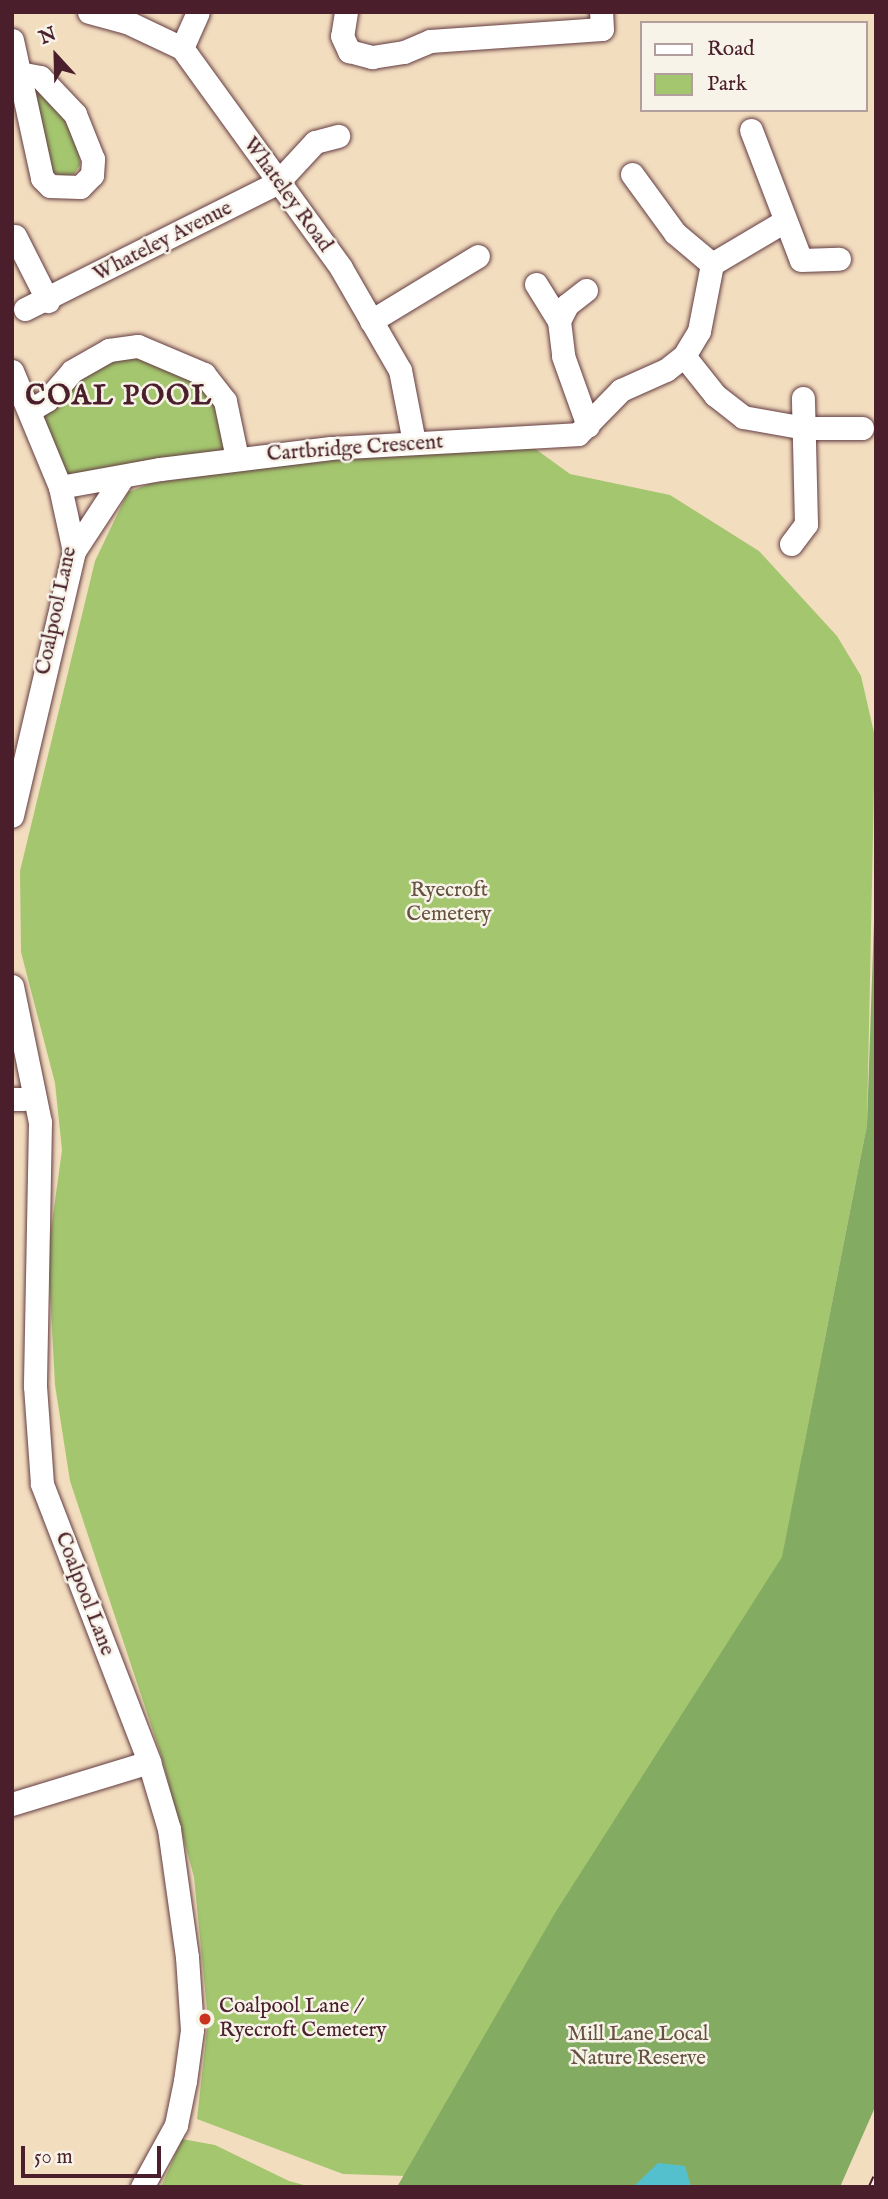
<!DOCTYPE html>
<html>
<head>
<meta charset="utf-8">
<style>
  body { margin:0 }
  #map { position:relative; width:888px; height:2199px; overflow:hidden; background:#f3ddbf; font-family:"IM FELL English",serif }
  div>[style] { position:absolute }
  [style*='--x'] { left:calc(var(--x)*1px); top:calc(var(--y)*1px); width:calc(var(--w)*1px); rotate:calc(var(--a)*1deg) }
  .green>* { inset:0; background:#a4c66f }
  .forest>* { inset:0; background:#83ab62 }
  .water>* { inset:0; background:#54c0ce }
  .roads { filter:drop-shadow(0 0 2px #633c41) drop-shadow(0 0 2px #633c41) }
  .minor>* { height:23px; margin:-11.5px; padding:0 11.5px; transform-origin:11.5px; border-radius:11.5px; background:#fff }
  .rail>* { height:8px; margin-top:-4px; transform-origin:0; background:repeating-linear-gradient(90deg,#f7f3e8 0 16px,#4a1f2b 0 32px); box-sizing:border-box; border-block:2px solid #4a1f2b }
  .dots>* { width:19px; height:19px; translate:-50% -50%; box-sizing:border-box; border:4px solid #f7f3e8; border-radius:50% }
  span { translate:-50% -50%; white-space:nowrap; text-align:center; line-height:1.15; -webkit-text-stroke:5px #f7f3e8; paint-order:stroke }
  .street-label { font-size:21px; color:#4a1f2b }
  .park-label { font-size:21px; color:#65513f }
  .poi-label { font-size:21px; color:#4a1f2b }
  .left { translate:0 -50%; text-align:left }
  .district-label { font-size:28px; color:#4a1f2b; font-weight:700; letter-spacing:2px }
  .frame { position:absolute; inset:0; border:14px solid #4a1f2b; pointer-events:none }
  .legend { position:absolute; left:640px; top:21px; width:228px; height:91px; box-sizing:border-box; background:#f7f3e8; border:2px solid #b29e9c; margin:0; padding:9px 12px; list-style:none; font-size:21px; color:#4a1f2b }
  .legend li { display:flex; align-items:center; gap:14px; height:35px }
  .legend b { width:35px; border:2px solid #b29e9c }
  .north { position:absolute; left:21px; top:21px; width:70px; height:70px; -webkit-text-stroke:5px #f7f3e8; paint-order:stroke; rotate:338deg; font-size:19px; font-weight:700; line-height:28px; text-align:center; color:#4a1f2b }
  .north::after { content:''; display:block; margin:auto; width:24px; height:32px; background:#4a1f2b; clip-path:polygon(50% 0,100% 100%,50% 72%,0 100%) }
  .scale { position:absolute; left:21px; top:2146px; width:140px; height:32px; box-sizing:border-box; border:4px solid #4a1f2b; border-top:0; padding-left:9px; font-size:21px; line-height:24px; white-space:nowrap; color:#4a1f2b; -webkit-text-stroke:5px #f7f3e8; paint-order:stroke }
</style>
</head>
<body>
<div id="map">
  <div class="green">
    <div style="clip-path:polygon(41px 91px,54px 100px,79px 149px,80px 165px,74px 174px,64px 177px,53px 172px,45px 152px,36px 96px)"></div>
    <div style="clip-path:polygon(137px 352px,201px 379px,220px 404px,228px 450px,63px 478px,38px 414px,75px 376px,110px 357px)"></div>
    <div style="clip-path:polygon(530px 445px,570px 474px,670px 495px,759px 551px,837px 636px,861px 676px,875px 737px,867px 1125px,802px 1456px,876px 1438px,406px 2176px,343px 2174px,197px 2119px,208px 2020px,194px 1877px,161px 1755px,70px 1481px,55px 1385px,48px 1252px,62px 1150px,55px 1083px,21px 952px,20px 871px,95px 561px,128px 492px,152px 483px,350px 456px)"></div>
    <div style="clip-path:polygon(182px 2139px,215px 2145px,289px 2181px,311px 2187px,161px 2187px)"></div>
  </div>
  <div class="forest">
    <div style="clip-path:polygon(876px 862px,876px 2105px,840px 2187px,397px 2187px,555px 1913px,782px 1557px,867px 1125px)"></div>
  </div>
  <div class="water">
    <div style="clip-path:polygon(658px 2163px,685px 2166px,691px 2187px,633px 2187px)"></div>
  </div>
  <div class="roads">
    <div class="minor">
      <div style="--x:89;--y:12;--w:39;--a:15"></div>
      <div style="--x:127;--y:22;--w:61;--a:25.3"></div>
      <div style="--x:182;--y:48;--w:271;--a:54.1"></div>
      <div style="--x:341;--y:268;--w:118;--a:60"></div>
      <div style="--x:400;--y:370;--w:73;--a:79"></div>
      <div style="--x:346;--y:12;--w:24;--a:99"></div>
      <div style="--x:342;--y:36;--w:17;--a:65"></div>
      <div style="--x:349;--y:51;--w:24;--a:15"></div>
      <div style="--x:372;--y:57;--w:32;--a:-9"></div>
      <div style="--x:404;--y:52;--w:28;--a:-23"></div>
      <div style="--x:430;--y:41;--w:172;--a:-4"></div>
      <div style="--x:602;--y:29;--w:17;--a:-93"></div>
      <div style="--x:12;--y:40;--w:141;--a:77.7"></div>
      <div style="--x:42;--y:178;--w:11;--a:45"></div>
      <div style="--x:50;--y:186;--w:30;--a:2"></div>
      <div style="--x:80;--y:187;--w:17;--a:-45"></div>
      <div style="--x:92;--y:175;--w:16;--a:-86"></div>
      <div style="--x:93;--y:159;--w:48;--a:-111.8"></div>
      <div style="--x:75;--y:114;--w:51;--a:-133.4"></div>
      <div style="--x:40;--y:77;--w:20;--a:-169"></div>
      <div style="--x:182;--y:48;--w:39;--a:-66"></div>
      <div style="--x:751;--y:130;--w:139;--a:69"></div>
      <div style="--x:801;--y:260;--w:38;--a:-2"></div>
      <div style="--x:632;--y:174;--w:73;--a:53.9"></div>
      <div style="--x:675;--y:233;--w:48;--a:40"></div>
      <div style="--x:15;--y:236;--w:73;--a:63.1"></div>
      <div style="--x:536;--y:284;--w:44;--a:58.1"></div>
      <div style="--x:586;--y:290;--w:24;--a:142"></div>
      <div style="--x:567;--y:305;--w:18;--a:117"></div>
      <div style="--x:559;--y:321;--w:35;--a:83"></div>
      <div style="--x:563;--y:356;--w:74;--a:70.3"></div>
      <div style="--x:25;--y:309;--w:282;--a:-26.6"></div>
      <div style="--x:277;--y:183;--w:56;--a:-47.2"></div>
      <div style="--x:315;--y:142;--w:24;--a:-15"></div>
      <div style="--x:371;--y:321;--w:125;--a:-31.3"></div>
      <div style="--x:684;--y:356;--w:50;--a:51.5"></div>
      <div style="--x:715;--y:395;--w:36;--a:38"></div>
      <div style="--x:743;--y:417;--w:63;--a:10.1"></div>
      <div style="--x:805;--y:428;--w:57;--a:0"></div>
      <div style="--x:12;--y:371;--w:126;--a:67.5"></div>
      <div style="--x:60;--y:487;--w:66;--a:77.7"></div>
      <div style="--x:74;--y:551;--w:272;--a:103.2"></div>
      <div style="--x:32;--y:409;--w:17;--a:-31"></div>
      <div style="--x:47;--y:400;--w:38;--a:-49"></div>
      <div style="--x:72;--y:371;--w:43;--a:-29.6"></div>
      <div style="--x:109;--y:350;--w:29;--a:-8"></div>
      <div style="--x:138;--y:346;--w:72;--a:23"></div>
      <div style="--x:204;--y:374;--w:34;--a:52"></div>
      <div style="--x:225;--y:401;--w:58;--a:78.1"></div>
      <div style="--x:60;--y:487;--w:102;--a:-10.2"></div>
      <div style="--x:160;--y:469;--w:172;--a:-7"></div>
      <div style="--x:331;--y:448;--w:247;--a:-3.2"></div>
      <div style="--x:578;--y:434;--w:62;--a:-45.7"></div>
      <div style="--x:621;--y:390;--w:49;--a:-24"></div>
      <div style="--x:666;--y:370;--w:23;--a:-38"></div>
      <div style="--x:684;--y:356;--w:29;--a:-59"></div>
      <div style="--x:699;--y:331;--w:68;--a:-79"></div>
      <div style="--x:712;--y:264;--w:82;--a:-30.6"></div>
      <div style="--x:791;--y:544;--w:25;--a:-53"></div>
      <div style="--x:806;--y:524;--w:126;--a:-91.4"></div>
      <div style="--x:74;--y:551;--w:87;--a:-56.7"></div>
      <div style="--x:12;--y:986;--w:139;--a:78.4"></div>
      <div style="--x:40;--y:1122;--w:264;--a:91.1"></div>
      <div style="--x:35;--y:1386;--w:98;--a:85.9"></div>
      <div style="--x:42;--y:1484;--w:298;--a:68.9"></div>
      <div style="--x:149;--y:1762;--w:70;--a:73.4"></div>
      <div style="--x:169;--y:1829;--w:129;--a:82"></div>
      <div style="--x:187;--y:1957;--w:73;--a:86.1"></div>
      <div style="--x:192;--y:2030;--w:51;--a:97.8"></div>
      <div style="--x:185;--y:2081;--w:45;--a:101.6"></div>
      <div style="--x:176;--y:2125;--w:71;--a:118.7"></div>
      <div style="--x:12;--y:1099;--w:10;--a:0"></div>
      <div style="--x:12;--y:1804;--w:143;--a:-17"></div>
    </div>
  </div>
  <div class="rail">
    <div style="--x:872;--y:2187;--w:10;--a:-66"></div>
  </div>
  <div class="dots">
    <div style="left:205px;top:2019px;background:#c8321e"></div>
  </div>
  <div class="street-label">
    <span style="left:287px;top:195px;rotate:54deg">Whateley Road</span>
    <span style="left:163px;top:242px;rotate:-27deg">Whateley Avenue</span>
    <span style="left:355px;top:449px;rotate:-4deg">Cartbridge Crescent</span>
    <span style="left:57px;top:611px;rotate:-78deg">Coalpool Lane</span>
    <span style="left:84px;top:1594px;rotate:69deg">Coalpool Lane</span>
  </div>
  <div class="park-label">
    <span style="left:449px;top:903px">Ryecroft<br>Cemetery</span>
    <span style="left:638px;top:2047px">Mill Lane Local<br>Nature Reserve</span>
  </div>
  <div class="poi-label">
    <span class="left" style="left:219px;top:2019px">Coalpool Lane /<br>Ryecroft Cemetery</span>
  </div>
  <div class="district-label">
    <span style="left:119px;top:397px">COAL POOL</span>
  </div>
  <div class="frame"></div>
  <ul class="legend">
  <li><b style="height:9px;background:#fff"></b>Road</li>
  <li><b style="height:19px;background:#a4c66f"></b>Park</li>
  </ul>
  <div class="north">N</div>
  <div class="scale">50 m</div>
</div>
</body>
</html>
